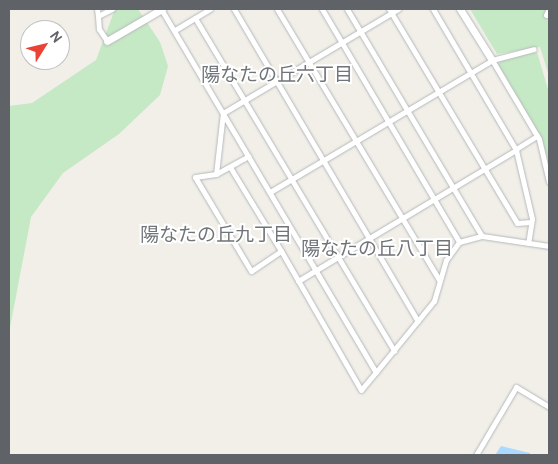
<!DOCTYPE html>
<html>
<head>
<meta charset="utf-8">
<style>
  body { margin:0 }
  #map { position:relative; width:558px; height:464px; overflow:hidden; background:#f1efe8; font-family:Cabin,"Noto Sans JP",sans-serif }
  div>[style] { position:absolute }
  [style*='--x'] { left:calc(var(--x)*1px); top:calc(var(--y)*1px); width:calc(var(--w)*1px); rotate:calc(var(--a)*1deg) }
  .green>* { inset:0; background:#c5e8c5 }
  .water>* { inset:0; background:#aadaff }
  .roads { filter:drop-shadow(0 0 1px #b5b8bc) drop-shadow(0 0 1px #b5b8bc) }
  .street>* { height:5px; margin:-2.5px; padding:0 2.5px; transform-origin:2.5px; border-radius:2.5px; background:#fff }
  .secondary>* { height:7px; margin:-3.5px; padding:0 3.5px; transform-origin:3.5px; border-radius:3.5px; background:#fff }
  span { translate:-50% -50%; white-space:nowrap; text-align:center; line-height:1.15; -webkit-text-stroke:4px #fff; paint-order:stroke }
  .neighbourhood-label { font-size:19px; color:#70757a }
  .frame { position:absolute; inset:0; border:10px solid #5f6368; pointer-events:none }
  .north { position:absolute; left:20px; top:20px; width:50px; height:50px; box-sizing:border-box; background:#fff; border:1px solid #bfc1c3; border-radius:50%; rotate:54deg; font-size:14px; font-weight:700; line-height:20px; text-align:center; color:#5f6368 }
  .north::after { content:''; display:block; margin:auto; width:18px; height:22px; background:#ea4335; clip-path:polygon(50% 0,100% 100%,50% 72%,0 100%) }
</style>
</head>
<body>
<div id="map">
  <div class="green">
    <div style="clip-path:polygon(115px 9px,138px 9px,160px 42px,168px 66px,160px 95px,119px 134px,63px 173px,31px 217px,9px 333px,9px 106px,32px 103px,96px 60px)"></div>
    <div style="clip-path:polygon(470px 9px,549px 9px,549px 76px,540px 47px,497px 54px)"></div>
    <div style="clip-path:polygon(537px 52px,549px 93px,549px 165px,542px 139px,498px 64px,500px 61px)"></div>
  </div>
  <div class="water">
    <div style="clip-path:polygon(501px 446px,530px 453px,530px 455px,495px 455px)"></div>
  </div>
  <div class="roads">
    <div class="street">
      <div style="--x:97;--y:9;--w:7;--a:82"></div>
      <div style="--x:98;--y:16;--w:16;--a:-27"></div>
      <div style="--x:161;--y:9;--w:422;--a:59.4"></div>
      <div style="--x:376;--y:372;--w:92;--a:-50.8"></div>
      <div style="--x:434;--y:301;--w:43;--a:-73.7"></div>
      <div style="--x:446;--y:260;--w:22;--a:-54"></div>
      <div style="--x:459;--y:242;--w:24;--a:-15"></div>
      <div style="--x:482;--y:236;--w:68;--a:8.5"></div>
      <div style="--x:234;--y:9;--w:362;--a:59.5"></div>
      <div style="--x:277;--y:9;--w:316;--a:59.1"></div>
      <div style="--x:322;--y:9;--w:270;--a:59.5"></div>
      <div style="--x:347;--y:9;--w:264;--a:59.3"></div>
      <div style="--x:389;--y:9;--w:249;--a:59.1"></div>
      <div style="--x:517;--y:223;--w:14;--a:-4"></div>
      <div style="--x:433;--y:9;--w:164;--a:59.5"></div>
      <div style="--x:516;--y:150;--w:71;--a:76.9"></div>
      <div style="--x:532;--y:219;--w:24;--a:99"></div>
      <div style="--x:546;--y:15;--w:7;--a:-63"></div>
      <div style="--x:98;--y:16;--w:13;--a:86"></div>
      <div style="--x:99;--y:29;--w:14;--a:56"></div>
      <div style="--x:195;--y:18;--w:388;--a:59.1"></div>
      <div style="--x:175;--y:30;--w:41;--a:-31"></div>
      <div style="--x:492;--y:60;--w:92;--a:59.3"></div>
      <div style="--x:539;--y:139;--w:44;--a:76.9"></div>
      <div style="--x:516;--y:149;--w:25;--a:-32"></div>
      <div style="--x:230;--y:167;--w:98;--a:58.7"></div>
      <div style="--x:216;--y:174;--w:37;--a:-29"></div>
      <div style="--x:270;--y:192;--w:258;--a:-30.7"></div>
      <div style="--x:492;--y:60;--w:43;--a:-14.7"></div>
      <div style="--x:298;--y:281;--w:254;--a:-31"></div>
      <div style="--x:376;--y:372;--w:23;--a:130"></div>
      <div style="--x:361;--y:390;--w:160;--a:-119.9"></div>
      <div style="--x:281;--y:251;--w:36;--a:146"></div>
      <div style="--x:251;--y:271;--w:109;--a:-120.8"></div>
      <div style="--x:195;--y:177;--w:21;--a:-8"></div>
      <div style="--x:216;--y:174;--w:61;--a:-83.5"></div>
      <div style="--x:223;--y:113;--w:204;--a:-30.7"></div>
      <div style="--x:476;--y:455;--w:79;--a:-59.5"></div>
      <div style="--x:516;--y:387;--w:39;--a:31"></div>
    </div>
    <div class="secondary">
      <div style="--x:460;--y:9;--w:60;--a:57.9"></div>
      <div style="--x:107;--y:41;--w:64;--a:-30.2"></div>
    </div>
  </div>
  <div class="neighbourhood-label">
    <span style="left:277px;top:75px">陽なたの丘六丁目</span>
    <span style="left:216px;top:235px">陽なたの丘九丁目</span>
    <span style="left:377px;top:249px">陽なたの丘八丁目</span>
  </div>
  <div class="frame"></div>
  <div class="north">N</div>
</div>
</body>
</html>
